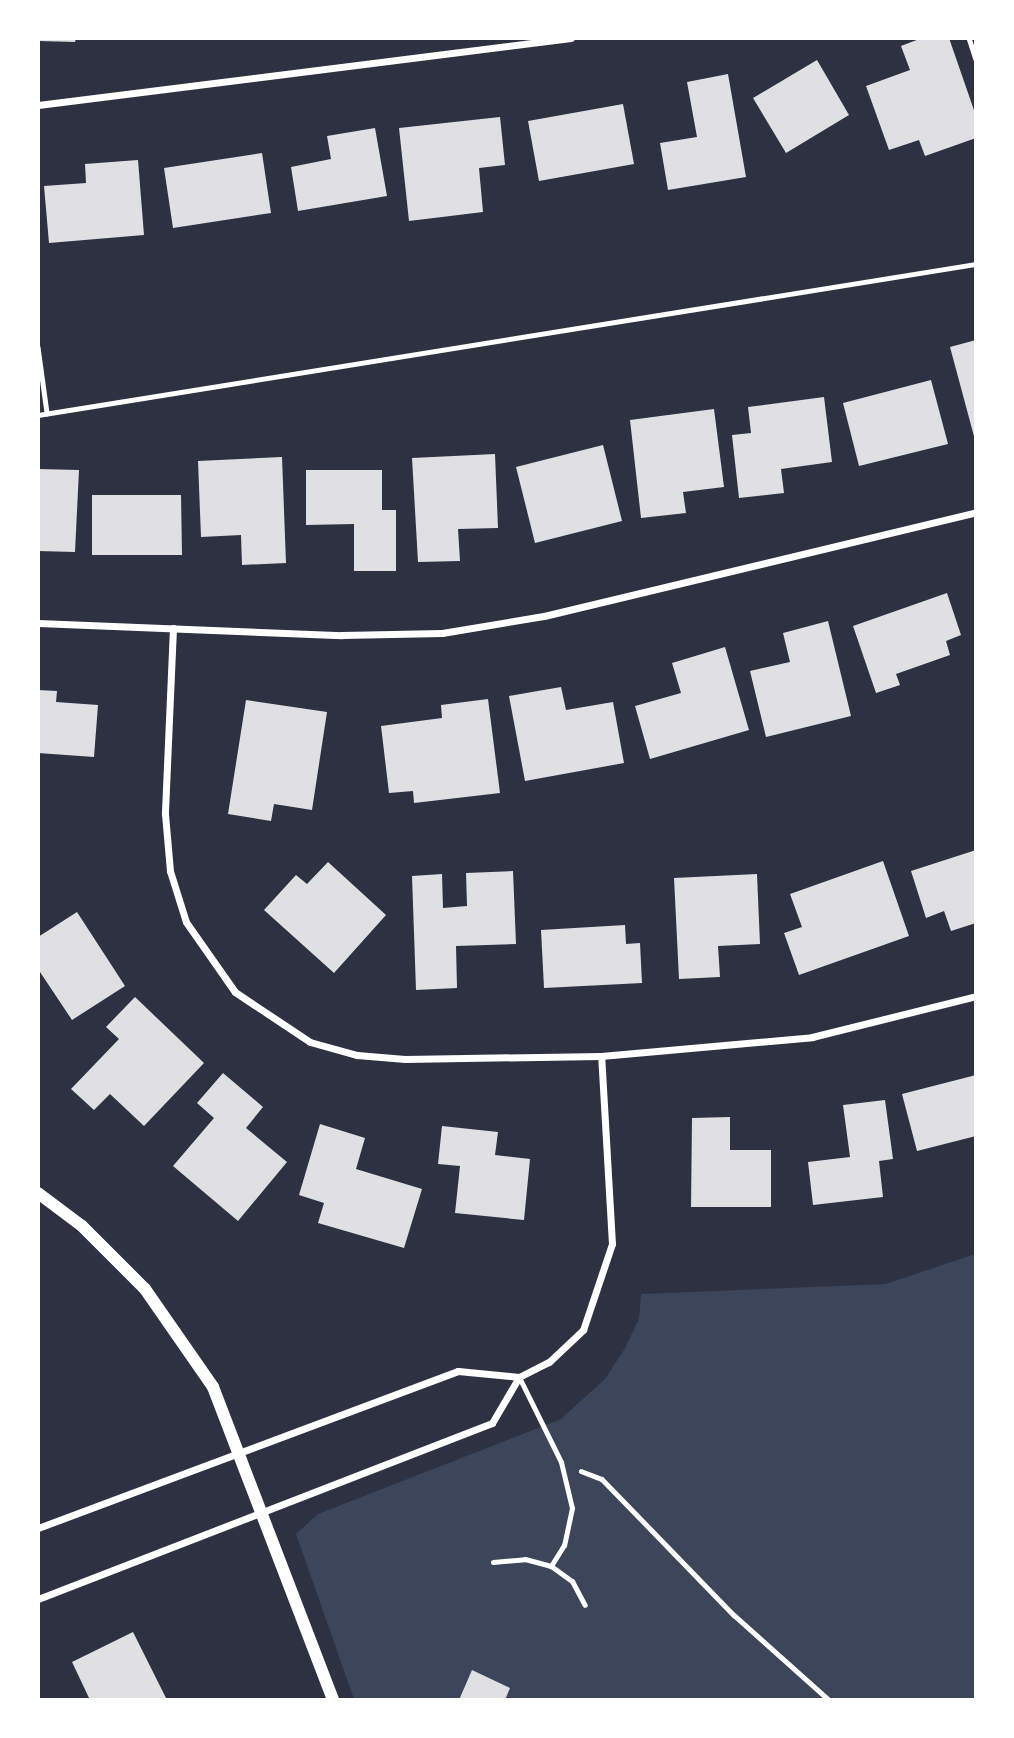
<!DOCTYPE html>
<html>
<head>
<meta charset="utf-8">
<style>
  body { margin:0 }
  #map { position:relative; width:1014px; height:1738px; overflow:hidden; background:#2d3142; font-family:"DejaVu Sans",sans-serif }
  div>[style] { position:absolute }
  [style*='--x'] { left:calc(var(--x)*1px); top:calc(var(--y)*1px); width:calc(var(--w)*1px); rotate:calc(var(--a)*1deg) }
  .green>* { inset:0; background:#3c4559 }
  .building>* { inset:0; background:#e0e0e3 }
  .path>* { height:4.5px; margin:-2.25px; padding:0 2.25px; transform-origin:2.25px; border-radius:2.25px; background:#fff }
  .service>* { height:5px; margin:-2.5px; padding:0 2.5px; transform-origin:2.5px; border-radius:2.5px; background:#fff }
  .minor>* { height:7px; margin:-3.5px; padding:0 3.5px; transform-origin:3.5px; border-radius:3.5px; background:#fff }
  .tertiary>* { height:12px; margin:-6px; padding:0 6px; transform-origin:6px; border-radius:6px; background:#fff }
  span { translate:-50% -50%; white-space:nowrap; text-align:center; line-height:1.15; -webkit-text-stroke:6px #fff; paint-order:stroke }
  .frame { position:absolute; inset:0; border:40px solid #fff; pointer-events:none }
</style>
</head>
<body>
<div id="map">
  <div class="green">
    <div style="clip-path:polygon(975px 1254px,975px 1699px,354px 1699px,296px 1534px,318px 1514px,561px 1419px,605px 1379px,625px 1348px,639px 1319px,641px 1294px,886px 1284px)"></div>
  </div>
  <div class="building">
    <div style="clip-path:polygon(38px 38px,76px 38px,75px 42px,38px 41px)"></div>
    <div style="clip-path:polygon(922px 38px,949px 38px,976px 116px,976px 138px,925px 156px,919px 140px,889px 150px,866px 86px,910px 70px,901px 46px)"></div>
    <div style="clip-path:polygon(817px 60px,849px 115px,786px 153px,753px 98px)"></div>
    <div style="clip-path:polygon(728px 74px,746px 177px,668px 190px,660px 143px,697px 137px,687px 82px)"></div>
    <div style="clip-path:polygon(623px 104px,634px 164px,539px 181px,528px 121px)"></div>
    <div style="clip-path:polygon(500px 117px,505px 165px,479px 168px,483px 212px,409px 221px,399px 128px)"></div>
    <div style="clip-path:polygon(375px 128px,387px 196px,298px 211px,291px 167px,331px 159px,327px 136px)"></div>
    <div style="clip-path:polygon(262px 153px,271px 213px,173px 228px,164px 168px)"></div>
    <div style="clip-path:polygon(138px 160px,144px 235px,49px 243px,44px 186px,86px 183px,85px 164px)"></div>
    <div style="clip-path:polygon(976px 340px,976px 440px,975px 440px,950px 347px)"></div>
    <div style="clip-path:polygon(931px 380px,948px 444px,859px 466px,843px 403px)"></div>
    <div style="clip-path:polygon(824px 397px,832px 462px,781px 469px,784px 493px,739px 498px,732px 435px,751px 433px,748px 407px)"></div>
    <div style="clip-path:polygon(714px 409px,724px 487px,683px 492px,686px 513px,641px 518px,630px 420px)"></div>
    <div style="clip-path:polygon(603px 445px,622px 521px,535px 543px,516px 467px)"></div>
    <div style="clip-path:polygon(495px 454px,498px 528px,458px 529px,460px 561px,418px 562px,412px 458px)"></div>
    <div style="clip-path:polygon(282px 457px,286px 563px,242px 565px,241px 535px,201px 537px,198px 461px)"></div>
    <div style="clip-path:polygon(38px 469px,79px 470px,75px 552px,38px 551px)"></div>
    <div style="clip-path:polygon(306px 470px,382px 470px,382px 510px,396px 510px,396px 571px,354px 571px,354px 524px,306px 525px)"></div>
    <div style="clip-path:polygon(92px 495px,181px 495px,182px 555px,92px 555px)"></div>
    <div style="clip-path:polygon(947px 593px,961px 635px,946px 641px,950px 655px,896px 674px,900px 685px,876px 693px,853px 626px)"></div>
    <div style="clip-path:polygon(828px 621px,851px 716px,766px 737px,750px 671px,790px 662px,783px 633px)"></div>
    <div style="clip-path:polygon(725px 647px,749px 730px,650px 759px,635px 706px,681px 693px,672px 663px)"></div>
    <div style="clip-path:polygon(561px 687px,566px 710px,613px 702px,624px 763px,525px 781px,509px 696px)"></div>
    <div style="clip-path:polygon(38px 690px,57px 691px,56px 702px,98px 705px,94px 757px,38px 753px)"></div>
    <div style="clip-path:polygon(488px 699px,500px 793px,414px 803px,413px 791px,389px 793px,381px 726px,442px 718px,441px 705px)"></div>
    <div style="clip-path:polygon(246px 700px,327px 712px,312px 810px,274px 804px,271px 821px,228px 814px)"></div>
    <div style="clip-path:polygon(976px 850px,976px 923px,951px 931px,944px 911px,926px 918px,911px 871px)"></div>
    <div style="clip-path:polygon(883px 861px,909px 936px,799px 975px,784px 933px,802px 927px,790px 894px)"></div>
    <div style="clip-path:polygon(328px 862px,386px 915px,334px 973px,264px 910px,296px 875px,307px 884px)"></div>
    <div style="clip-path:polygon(513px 871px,516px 944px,456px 946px,457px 988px,416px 990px,412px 876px,442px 874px,443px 908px,467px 906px,466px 873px)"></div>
    <div style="clip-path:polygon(757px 874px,760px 944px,718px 946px,720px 977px,679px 979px,674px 878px)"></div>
    <div style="clip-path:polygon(77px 912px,125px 986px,72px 1020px,38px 969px,38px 937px)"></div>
    <div style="clip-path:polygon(625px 925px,626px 944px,640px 943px,642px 983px,544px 988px,541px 930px)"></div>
    <div style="clip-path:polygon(135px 997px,204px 1063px,144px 1126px,110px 1094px,94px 1110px,71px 1089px,119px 1039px,106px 1027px)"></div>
    <div style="clip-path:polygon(223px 1073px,263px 1107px,246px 1128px,287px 1162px,238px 1221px,173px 1166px,214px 1118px,197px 1103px)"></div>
    <div style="clip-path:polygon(976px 1075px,976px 1136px,917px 1151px,902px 1094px)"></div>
    <div style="clip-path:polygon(885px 1100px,893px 1159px,879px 1161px,883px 1197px,813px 1205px,808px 1162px,850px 1157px,843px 1105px)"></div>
    <div style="clip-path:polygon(730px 1117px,730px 1150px,771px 1150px,771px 1207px,691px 1207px,692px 1118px)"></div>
    <div style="clip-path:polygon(320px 1124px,365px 1138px,356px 1169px,422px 1189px,404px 1248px,318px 1223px,324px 1203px,299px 1195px)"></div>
    <div style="clip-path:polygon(442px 1126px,498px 1132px,495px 1155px,530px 1159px,524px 1220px,455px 1213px,460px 1166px,438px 1164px)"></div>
    <div style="clip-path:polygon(133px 1632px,167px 1700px,90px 1700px,72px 1662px)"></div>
    <div style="clip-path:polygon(472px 1670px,510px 1688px,505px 1700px,459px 1700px)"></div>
  </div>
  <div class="path">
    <div style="--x:969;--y:38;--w:22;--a:72"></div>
    <div style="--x:38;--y:347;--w:67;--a:82.2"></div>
    <div style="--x:38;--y:415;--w:950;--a:-9.15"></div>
    <div style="--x:581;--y:1471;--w:22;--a:21"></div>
    <div style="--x:602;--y:1479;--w:190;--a:45.9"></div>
    <div style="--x:734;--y:1615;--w:127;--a:41.8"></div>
  </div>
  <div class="service">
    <div style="--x:519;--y:1377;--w:95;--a:63.7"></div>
    <div style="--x:561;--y:1462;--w:47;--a:76.6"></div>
    <div style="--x:572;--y:1508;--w:38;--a:102"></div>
    <div style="--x:564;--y:1545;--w:25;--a:122"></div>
    <div style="--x:493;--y:1562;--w:32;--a:-5"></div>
    <div style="--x:525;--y:1559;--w:27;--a:15"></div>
    <div style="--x:551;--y:1566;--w:26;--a:36"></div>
    <div style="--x:572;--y:1581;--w:27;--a:62"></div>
  </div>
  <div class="minor">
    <div style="--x:38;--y:105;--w:537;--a:-7.16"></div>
    <div style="--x:38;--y:623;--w:304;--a:2.3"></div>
    <div style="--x:342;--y:635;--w:100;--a:-1.1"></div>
    <div style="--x:442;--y:633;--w:103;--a:-9.5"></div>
    <div style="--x:544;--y:616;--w:444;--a:-13.5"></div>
    <div style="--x:173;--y:628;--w:186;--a:92.5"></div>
    <div style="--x:165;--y:814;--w:57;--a:85"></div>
    <div style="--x:170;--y:871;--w:53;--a:72.6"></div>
    <div style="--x:186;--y:922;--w:85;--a:55"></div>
    <div style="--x:235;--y:992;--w:90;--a:33.7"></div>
    <div style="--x:310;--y:1042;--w:49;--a:15.5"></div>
    <div style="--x:357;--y:1055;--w:48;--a:4.8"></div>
    <div style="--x:405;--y:1059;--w:196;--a:-0.9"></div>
    <div style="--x:601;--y:1056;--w:212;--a:-5.1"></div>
    <div style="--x:812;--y:1037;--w:169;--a:-14"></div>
    <div style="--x:519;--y:1377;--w:34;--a:-27"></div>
    <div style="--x:549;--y:1362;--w:47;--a:-43.3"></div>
    <div style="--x:583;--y:1330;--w:91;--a:-71.4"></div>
    <div style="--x:612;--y:1244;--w:188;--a:-93.3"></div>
    <div style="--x:38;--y:1528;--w:448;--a:-20.5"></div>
    <div style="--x:458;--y:1371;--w:61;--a:5.6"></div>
    <div style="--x:519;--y:1377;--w:53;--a:120.4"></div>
    <div style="--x:492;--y:1423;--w:487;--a:158.8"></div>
  </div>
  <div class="tertiary">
    <div style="--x:38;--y:1193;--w:55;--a:36.9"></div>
    <div style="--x:82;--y:1226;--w:89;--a:45"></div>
    <div style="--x:145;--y:1289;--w:119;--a:55.2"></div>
    <div style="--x:213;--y:1387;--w:335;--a:69"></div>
  </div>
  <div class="frame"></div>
</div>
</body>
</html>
